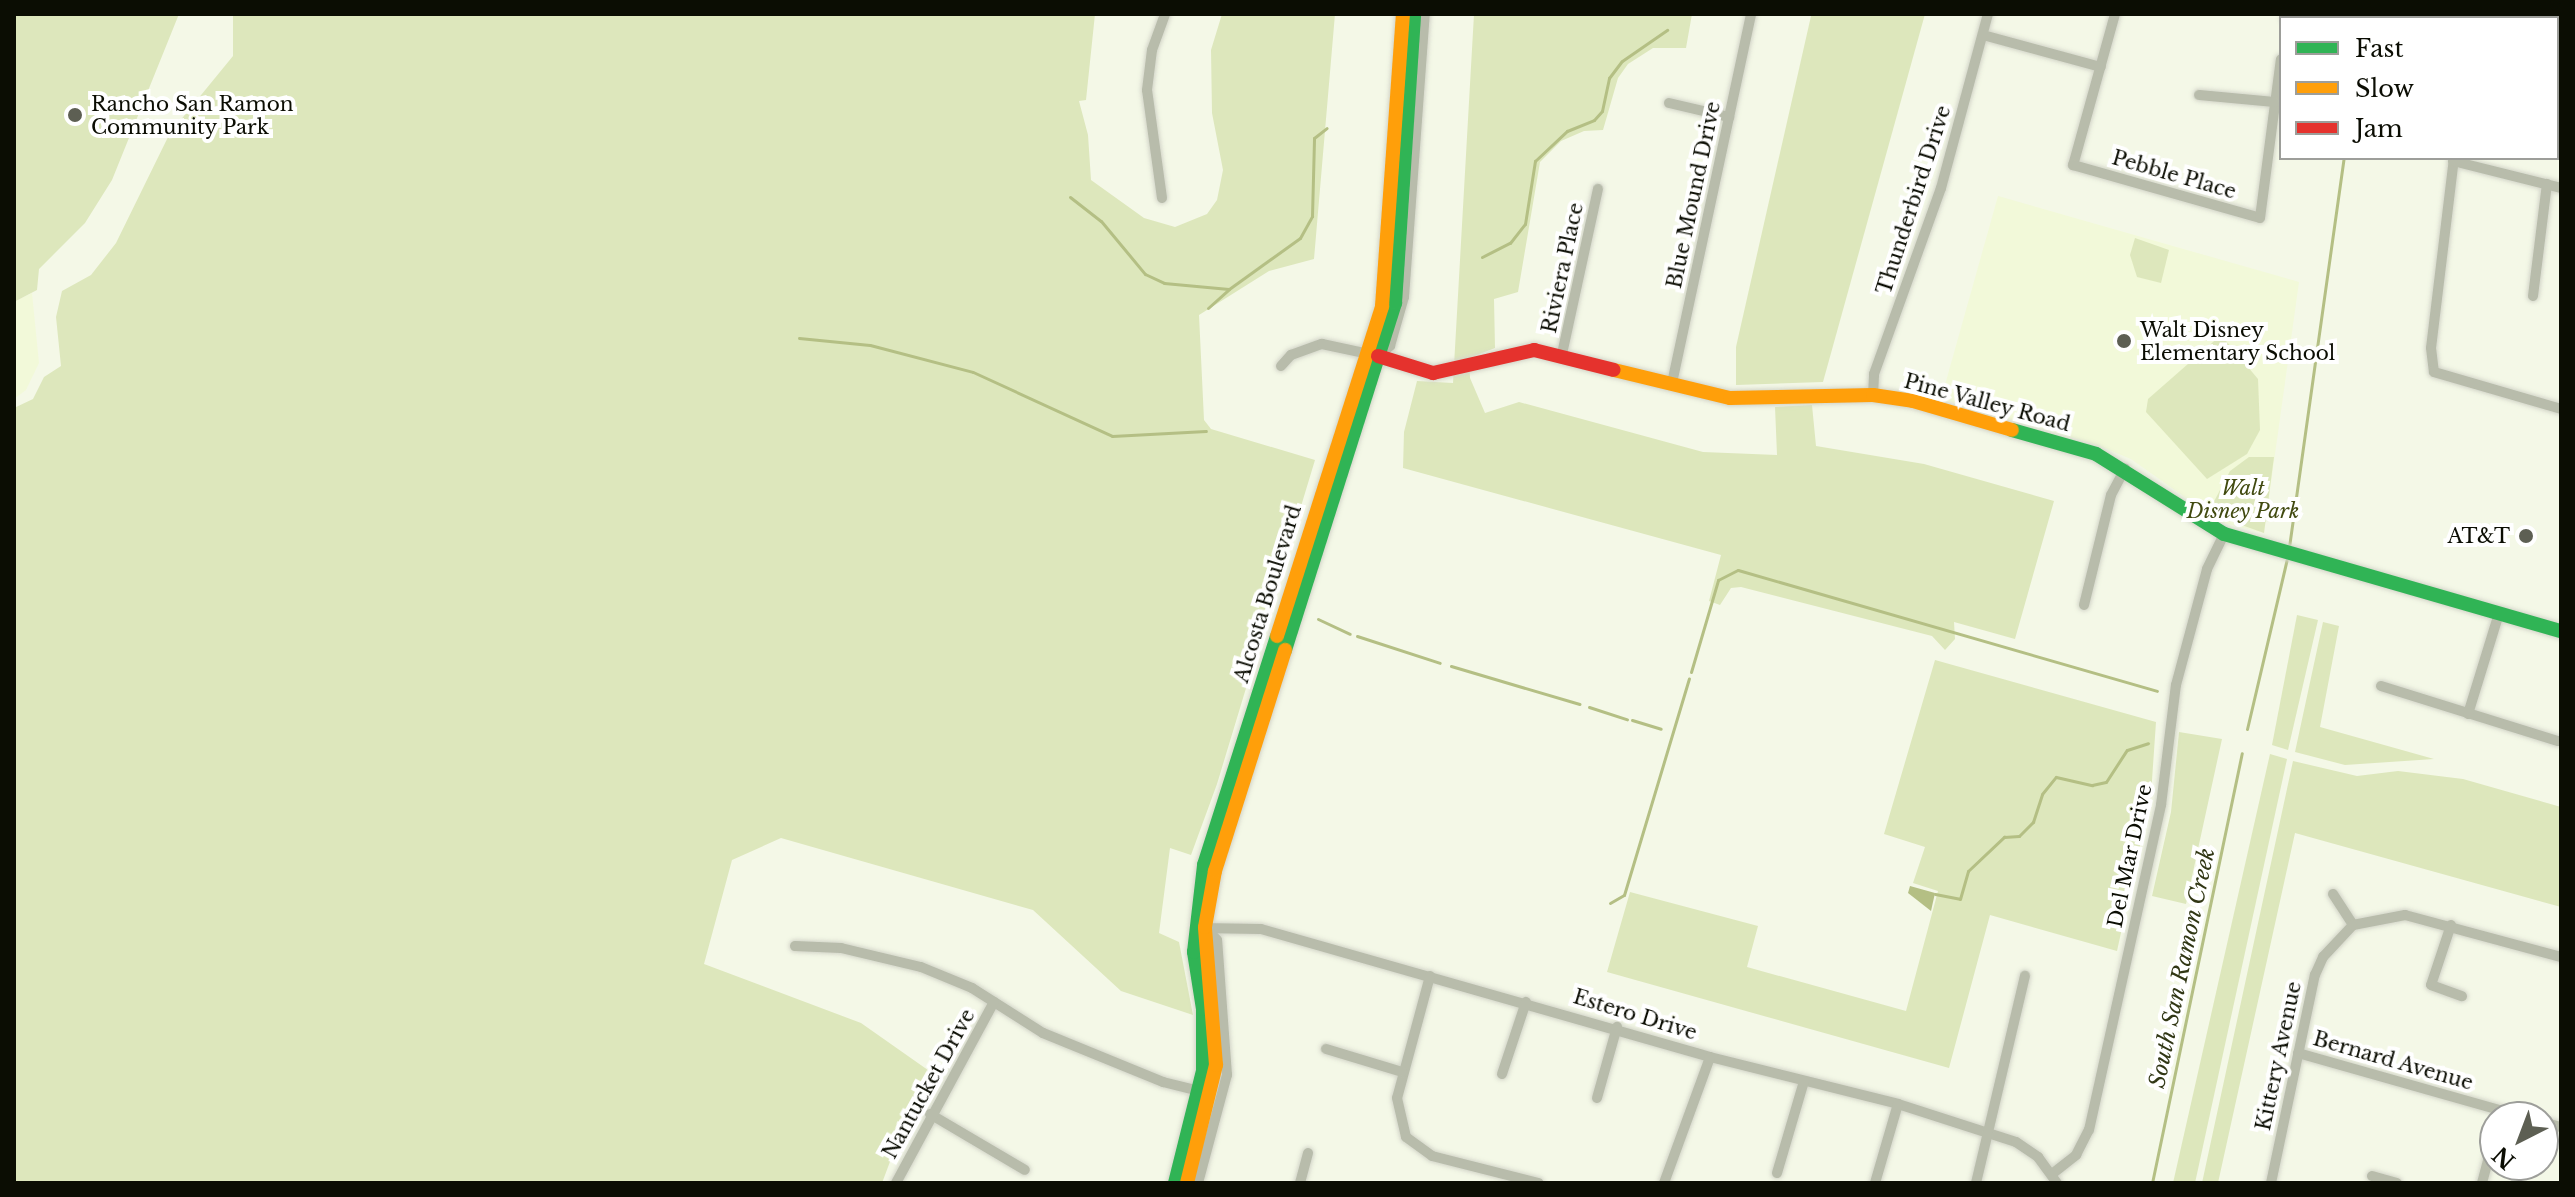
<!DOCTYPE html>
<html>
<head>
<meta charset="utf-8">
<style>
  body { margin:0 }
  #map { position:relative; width:2575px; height:1197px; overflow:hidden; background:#f4f8e7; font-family:"Libre Baskerville",serif }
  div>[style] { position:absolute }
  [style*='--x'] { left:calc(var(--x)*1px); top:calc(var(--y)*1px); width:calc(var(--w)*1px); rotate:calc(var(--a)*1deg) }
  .built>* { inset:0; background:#f2f9d9 }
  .green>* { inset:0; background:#dde7bc }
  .water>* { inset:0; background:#b4bf84 }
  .stream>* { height:3px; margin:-1.5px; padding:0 1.5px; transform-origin:1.5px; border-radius:1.5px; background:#b4bf84 }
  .roads { filter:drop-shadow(0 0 2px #d3d5c9) drop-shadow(0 0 2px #d3d5c9) }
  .street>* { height:10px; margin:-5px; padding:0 5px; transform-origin:5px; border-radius:5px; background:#b8bcab }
  .fast>* { height:14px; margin:-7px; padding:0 7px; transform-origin:7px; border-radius:7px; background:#30b455 }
  .slow>* { height:14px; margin:-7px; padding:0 7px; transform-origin:7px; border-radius:7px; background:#ff9f0a }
  .jam>* { height:14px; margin:-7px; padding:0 7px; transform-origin:7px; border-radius:7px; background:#e5322d }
  .dots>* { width:22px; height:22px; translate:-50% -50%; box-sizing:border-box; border:4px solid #fff; border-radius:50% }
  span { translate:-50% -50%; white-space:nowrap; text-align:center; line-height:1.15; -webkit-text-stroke:8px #fff; paint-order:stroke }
  .poi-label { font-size:20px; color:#0b0d03 }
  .left { translate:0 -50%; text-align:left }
  .right { translate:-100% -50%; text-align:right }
  .street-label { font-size:20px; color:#0b0d03 }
  .park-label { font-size:20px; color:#414a10; font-style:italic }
  .water-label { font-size:22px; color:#313715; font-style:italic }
  .frame { position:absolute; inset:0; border:16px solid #0b0d03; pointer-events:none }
  .legend { position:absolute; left:2279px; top:16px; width:280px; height:144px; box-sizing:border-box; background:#fff; border:2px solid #9d9e9a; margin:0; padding:10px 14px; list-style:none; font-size:24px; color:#0b0d03 }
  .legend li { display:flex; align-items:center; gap:16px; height:40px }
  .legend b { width:40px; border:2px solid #9d9e9a }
  .north { position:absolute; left:2479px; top:1101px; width:80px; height:80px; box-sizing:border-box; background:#fff; border:2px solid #9d9e9a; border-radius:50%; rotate:222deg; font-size:22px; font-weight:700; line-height:32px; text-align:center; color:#0b0d03 }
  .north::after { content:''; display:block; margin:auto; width:28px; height:36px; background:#5d5f53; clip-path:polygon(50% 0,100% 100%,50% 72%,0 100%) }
</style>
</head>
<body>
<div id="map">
  <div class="built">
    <div style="clip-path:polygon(1998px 196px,2299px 282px,2264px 533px,2220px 522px,2131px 459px,2097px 445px,1941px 399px)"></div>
    <div style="clip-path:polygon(32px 293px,39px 363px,26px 390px,14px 399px,14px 302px)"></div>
  </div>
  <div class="green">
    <div style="clip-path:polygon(14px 14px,179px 14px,112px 180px,85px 223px,39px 269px,37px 290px,14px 302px)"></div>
    <div style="clip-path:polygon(233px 14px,1095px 14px,1086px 100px,1079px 101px,1088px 135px,1091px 180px,1144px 218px,1175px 227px,1207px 214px,1217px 200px,1223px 170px,1212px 113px,1211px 50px,1222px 14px,1335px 14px,1314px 259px,1269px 271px,1199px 315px,1204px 420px,1211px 429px,1315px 460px,1217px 784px,1191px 855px,1170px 848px,1159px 933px,1179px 942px,1193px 1015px,1121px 991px,1033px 910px,781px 838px,732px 860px,704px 964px,861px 1023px,935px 1075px,900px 1135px,882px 1183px,14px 1183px,14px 408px,33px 399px,44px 377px,61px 366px,56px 317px,62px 291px,91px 275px,116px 243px,170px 133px,233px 56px)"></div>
    <div style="clip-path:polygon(1474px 14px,1692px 14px,1686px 48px,1653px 48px,1628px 64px,1618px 78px,1603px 130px,1584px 131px,1561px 141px,1540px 162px,1518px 292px,1494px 299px,1495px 348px,1469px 358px,1470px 378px,1485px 413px,1519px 402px,1703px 452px,1777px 455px,1775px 407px,1812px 405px,1816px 446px,1924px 464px,2054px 501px,2015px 639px,1954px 622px,1955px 639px,1945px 650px,1932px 636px,1741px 587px,1731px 588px,1720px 605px,1709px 601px,1721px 555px,1403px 468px,1404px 432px,1417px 381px,1453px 383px)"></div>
    <div style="clip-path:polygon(1925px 14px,1823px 382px,1736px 385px,1736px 347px,1811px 16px)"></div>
    <div style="clip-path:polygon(2135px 238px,2169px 250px,2161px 283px,2137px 277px,2130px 255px)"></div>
    <div style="clip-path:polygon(2221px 335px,2258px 379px,2260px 430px,2247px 454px,2207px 479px,2146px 412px,2148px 399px)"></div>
    <div style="clip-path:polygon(2249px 457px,2274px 457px,2264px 533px,2208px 513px,2230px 471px)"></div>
    <div style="clip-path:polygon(2297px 615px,2318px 620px,2288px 750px,2272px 745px)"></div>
    <div style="clip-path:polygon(2323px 622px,2339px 626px,2320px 727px,2434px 759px,2345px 765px,2295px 752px)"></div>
    <div style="clip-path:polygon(1935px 660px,2156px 722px,2151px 795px,2117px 951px,1990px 915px,1949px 1068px,1607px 972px,1630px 892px,1758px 926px,1747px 967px,1906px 1011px,1938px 891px,1913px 883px,1925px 847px,1884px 834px)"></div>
    <div style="clip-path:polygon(2179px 732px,2222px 739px,2186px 904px,2152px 896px,2171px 812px)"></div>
    <div style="clip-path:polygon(2270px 754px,2287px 759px,2195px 1183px,2173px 1183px)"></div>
    <div style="clip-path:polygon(2293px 761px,2357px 776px,2398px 771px,2463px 779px,2561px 807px,2561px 907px,2295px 833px,2218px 1183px,2202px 1183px)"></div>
  </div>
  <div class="water">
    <div style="clip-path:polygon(1910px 886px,1935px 893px,1931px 911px,1908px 893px)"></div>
  </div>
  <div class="stream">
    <div style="--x:2361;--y:18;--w:4;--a:-90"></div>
    <div style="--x:1070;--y:197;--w:39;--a:38"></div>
    <div style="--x:1101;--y:221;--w:69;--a:50.3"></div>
    <div style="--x:1145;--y:274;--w:21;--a:25"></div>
    <div style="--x:1164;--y:283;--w:65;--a:5.3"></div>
    <div style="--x:1229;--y:289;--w:87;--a:-35.7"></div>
    <div style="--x:1300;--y:238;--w:25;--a:-61"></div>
    <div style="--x:1312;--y:216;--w:78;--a:-88.5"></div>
    <div style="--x:1314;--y:138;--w:16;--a:-38"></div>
    <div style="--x:1482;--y:257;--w:31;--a:-27"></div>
    <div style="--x:1510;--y:243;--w:24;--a:-52"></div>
    <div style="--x:1525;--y:224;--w:64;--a:-81"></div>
    <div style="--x:1535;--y:161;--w:44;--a:-43.2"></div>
    <div style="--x:1567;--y:131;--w:29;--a:-22"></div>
    <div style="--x:1594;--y:120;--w:12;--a:-48"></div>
    <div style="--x:1602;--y:111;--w:34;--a:-78"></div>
    <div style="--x:1609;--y:78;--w:21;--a:-53"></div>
    <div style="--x:1622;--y:61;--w:55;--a:-34.6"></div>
    <div style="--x:1208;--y:308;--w:28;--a:-42"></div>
    <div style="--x:799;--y:338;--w:71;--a:5.6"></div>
    <div style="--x:870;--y:345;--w:106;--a:14.7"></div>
    <div style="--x:973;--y:372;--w:153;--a:24.7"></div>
    <div style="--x:1112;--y:436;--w:94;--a:-3"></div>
    <div style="--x:2289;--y:547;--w:393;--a:-82"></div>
    <div style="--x:1318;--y:619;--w:35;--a:25"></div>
    <div style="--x:1357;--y:636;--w:87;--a:18"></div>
    <div style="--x:1451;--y:666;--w:134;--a:16.5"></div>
    <div style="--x:1691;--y:672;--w:96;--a:-73.6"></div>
    <div style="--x:1718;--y:580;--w:22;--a:-27"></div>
    <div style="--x:1738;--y:570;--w:436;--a:16.1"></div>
    <div style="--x:1589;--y:707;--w:40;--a:18"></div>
    <div style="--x:1632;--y:720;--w:30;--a:17"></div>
    <div style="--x:2247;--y:729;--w:176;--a:-76.8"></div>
    <div style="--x:1935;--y:894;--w:25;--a:11"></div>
    <div style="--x:1960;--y:899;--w:29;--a:-74"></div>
    <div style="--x:1968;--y:871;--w:50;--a:-43.4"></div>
    <div style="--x:2004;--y:837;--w:15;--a:-4"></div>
    <div style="--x:2019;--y:836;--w:20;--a:-45"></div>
    <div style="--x:2033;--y:822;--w:29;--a:-72"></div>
    <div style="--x:2042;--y:794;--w:22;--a:-51"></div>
    <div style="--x:2056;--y:777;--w:37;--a:13"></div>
    <div style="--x:2092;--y:785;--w:14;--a:-12"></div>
    <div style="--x:2106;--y:782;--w:38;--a:-57"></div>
    <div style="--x:2127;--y:750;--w:22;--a:-18"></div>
    <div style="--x:1610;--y:903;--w:16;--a:-30"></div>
    <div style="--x:1624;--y:895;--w:226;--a:-73.3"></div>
    <div style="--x:2152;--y:1183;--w:439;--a:-78.2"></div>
  </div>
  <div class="roads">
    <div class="street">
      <div style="--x:2115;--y:14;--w:157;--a:105.5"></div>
      <div style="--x:2073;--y:165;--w:194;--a:15.8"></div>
      <div style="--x:2260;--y:218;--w:160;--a:-82.5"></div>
      <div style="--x:2286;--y:18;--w:4;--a:-76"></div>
      <div style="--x:2469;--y:18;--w:4;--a:-90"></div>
      <div style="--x:1983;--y:35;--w:122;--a:15.2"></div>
      <div style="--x:2557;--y:84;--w:4;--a:14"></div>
      <div style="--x:2199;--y:95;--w:76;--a:5.3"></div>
      <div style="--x:1669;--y:103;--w:62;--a:13.1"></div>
      <div style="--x:2454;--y:158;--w:191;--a:96.9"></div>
      <div style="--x:2431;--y:348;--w:24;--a:83"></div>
      <div style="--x:2434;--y:372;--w:132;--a:16.2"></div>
      <div style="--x:2453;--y:161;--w:111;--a:14"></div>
      <div style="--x:1162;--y:198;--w:109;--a:-97.9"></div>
      <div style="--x:1147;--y:90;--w:40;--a:-82.9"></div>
      <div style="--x:1152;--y:50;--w:38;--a:-70"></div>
      <div style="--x:2533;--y:296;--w:113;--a:-82.9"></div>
      <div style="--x:1562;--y:354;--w:169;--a:-77.7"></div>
      <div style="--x:1281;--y:366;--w:15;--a:-48"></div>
      <div style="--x:1291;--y:355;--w:33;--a:-20"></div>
      <div style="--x:1322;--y:344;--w:57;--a:12.1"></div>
      <div style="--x:1378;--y:356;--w:16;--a:-40"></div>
      <div style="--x:1390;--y:346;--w:51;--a:-74.1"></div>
      <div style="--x:1404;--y:297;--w:284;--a:-85.8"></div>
      <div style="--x:1672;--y:383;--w:377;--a:-77.9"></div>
      <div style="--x:1873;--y:395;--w:21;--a:-87"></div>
      <div style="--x:1874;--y:374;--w:198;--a:-70.2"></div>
      <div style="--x:1941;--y:188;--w:180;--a:-74.9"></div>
      <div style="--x:2084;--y:605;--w:113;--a:-76.2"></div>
      <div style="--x:2111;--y:495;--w:30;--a:-62"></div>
      <div style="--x:2381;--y:686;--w:185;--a:17.3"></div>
      <div style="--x:2468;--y:714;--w:106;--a:-72.9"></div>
      <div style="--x:2333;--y:894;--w:37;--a:57"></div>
      <div style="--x:2451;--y:925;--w:63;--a:108.4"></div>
      <div style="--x:2431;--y:985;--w:33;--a:20"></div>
      <div style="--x:1199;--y:928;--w:62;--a:0.9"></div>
      <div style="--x:1261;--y:929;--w:467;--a:15.9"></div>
      <div style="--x:1710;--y:1057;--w:194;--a:14"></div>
      <div style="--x:1898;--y:1104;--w:124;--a:17.9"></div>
      <div style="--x:2016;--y:1142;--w:27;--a:34"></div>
      <div style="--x:2038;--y:1157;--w:32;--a:54"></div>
      <div style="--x:795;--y:946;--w:46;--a:2.5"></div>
      <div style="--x:841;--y:948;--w:82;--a:13.4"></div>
      <div style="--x:921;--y:967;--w:55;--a:22.4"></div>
      <div style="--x:972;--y:988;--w:84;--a:32.4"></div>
      <div style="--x:1043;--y:1033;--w:130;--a:22.2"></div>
      <div style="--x:1163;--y:1082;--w:37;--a:14"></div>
      <div style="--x:1430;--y:976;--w:126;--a:105.1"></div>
      <div style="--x:1397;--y:1098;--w:40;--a:77"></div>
      <div style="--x:1406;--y:1137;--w:32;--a:36"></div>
      <div style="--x:1432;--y:1156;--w:110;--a:14.2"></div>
      <div style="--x:1326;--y:1049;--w:79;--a:16.8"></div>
      <div style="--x:2298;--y:1053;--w:235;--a:15.8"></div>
      <div style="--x:1502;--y:1074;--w:76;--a:-71.6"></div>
      <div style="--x:1597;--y:1098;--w:74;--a:-74.3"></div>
      <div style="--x:930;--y:1114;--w:110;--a:30.5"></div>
      <div style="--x:2543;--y:1122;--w:19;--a:16"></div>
      <div style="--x:1777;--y:1173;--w:96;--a:-73.6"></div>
      <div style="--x:2052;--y:1174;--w:31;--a:-38"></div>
      <div style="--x:2076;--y:1155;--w:28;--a:-63"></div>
      <div style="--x:2089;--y:1130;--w:333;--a:-77.5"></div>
      <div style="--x:2161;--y:805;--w:121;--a:-82.9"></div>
      <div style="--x:2176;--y:685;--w:120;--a:-75"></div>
      <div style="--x:2207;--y:569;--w:39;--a:-64"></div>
      <div style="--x:2372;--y:1176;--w:26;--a:16"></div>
      <div style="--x:896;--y:1183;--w:206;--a:-61.6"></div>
      <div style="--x:1198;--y:1183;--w:112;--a:-75"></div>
      <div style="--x:1227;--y:1075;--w:135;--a:-94.2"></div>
      <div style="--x:1217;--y:940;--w:18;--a:-133"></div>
      <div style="--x:1300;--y:1183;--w:31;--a:-75"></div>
      <div style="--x:1664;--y:1183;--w:134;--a:-69.9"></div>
      <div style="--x:1875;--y:1183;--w:82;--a:-73.8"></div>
      <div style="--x:1976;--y:1183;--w:213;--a:-76.7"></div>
      <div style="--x:2271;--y:1183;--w:213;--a:-78.1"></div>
      <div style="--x:2315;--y:975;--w:20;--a:-66"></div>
      <div style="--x:2323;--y:957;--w:44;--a:-46.8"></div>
      <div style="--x:2353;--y:925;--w:53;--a:-10.9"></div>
      <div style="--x:2405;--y:915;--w:162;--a:15.1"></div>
      <div style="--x:2482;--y:1183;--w:51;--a:-75.1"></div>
    </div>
    <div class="fast">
      <div style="--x:2012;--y:430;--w:87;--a:15.9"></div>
      <div style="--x:2096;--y:454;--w:151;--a:32"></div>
      <div style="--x:2224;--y:534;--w:351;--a:16.1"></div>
      <div style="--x:1285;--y:650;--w:364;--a:-72.4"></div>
      <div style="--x:1395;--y:303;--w:290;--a:-86.2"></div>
      <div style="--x:1175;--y:1183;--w:115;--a:-76"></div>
      <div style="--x:1203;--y:1071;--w:62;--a:-90"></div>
      <div style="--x:1203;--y:1009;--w:58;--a:-99"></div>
      <div style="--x:1194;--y:952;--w:88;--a:-83.4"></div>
      <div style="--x:1204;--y:865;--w:240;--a:-72.3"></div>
    </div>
    <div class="slow">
      <div style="--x:1614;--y:370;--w:119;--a:13.6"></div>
      <div style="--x:1730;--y:398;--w:143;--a:-1.2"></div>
      <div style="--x:1873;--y:395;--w:40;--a:8.5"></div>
      <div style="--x:1913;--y:401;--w:103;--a:16.3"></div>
      <div style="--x:1277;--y:636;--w:346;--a:-72.3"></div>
      <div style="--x:1382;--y:306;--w:293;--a:-85.9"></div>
      <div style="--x:1187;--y:1183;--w:122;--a:-76.2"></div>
      <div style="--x:1216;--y:1065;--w:138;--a:-94.6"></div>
      <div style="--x:1205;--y:927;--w:57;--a:-79.9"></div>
      <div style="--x:1215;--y:871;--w:232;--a:-72.4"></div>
    </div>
    <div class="jam">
      <div style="--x:1378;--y:356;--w:58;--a:17.2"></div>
      <div style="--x:1433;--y:373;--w:104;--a:-12.8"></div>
      <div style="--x:1534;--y:350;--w:82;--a:14"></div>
    </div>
  </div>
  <div class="dots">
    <div style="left:75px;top:115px;background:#5d5f53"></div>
    <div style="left:2124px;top:341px;background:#5d5f53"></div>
    <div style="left:2526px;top:536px;background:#5d5f53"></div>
  </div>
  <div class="poi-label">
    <span class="left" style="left:91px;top:116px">Rancho San Ramon<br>Community Park</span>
    <span class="left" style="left:2140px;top:342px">Walt Disney<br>Elementary School</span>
    <span class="right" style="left:2510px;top:536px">AT&amp;T</span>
  </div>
  <div class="street-label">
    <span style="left:2174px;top:175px;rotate:16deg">Pebble Place</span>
    <span style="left:1694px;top:195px;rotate:-78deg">Blue Mound Drive</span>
    <span style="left:1914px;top:200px;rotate:-72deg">Thunderbird Drive</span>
    <span style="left:1563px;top:268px;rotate:-78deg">Riviera Place</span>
    <span style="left:1987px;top:403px;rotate:15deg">Pine Valley Road</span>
    <span style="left:1268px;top:594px;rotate:-73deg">Alcosta Boulevard</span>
    <span style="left:2130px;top:856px;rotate:-78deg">Del Mar Drive</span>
    <span style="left:1635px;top:1015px;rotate:17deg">Estero Drive</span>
    <span style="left:2279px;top:1056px;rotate:-78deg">Kittery Avenue</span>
    <span style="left:2393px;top:1061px;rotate:16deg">Bernard Avenue</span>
    <span style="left:929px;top:1084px;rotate:-61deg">Nantucket Drive</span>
  </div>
  <div class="park-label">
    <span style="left:2243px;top:500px">Walt<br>Disney Park</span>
  </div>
  <div class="water-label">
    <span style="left:2182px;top:968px;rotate:-78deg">South San Ramon Creek</span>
  </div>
  <div class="frame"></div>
  <ul class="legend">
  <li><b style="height:10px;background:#30b455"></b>Fast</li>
  <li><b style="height:10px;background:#ff9f0a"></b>Slow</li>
  <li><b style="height:10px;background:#e5322d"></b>Jam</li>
  </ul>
  <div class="north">N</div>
</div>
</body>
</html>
